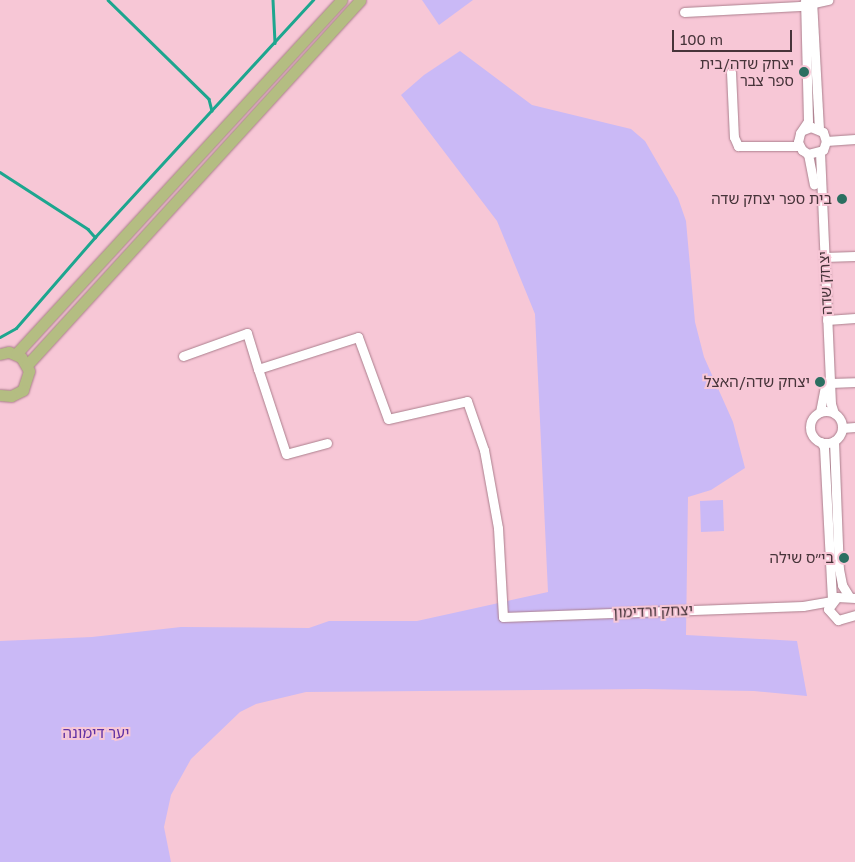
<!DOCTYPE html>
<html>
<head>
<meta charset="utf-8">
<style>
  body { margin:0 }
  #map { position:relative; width:855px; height:862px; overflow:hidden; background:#f7c7d6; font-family:"Golos Text","Noto Sans Hebrew",sans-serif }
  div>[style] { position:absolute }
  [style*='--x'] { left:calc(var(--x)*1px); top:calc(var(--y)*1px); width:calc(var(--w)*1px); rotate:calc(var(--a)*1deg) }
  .green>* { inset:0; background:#cab9f6 }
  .stream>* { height:2.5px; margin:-1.25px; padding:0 1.25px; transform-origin:1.25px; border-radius:1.25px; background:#1da68f }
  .roads { filter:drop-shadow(0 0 1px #ab7f8d) drop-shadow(0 0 1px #ab7f8d) }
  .minor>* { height:9px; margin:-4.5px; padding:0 4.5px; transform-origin:4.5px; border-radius:4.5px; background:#fff }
  .minor>.ring { margin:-4.5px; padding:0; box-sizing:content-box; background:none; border:9px solid #fff; border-radius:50% }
  .major>* { height:11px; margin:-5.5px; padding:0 5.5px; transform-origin:5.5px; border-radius:5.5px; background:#b4bd82 }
  .dots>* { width:14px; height:14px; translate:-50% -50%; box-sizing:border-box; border:2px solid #f7c7d6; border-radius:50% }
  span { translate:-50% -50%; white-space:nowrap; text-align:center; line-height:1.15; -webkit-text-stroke:4px #f7c7d6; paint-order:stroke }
  .poi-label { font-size:15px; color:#47343a }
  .right { translate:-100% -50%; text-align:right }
  .street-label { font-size:15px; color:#47343a }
  .park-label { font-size:15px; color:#6031a3 }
  .scale { position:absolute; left:672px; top:30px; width:120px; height:22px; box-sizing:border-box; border:2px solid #47343a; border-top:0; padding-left:6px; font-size:15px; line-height:18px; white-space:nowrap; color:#47343a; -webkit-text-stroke:4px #f7c7d6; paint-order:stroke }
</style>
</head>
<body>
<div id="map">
  <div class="green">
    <div style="clip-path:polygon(422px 0,473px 0,439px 25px)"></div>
    <div style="clip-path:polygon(460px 51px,532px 105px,631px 129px,645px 141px,678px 198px,686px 221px,695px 322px,704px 357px,733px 422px,745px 468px,711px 490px,688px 497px,686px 635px,797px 641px,807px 696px,754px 691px,645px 689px,306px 692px,256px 704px,240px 712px,191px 759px,171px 795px,164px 827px,171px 862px,0 862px,0 641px,92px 637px,181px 627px,309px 628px,329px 621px,417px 621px,548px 592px,535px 314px,497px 221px,401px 95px,424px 75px)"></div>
    <div style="clip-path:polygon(723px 500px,724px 531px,701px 532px,700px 501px)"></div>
  </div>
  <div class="stream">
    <div style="--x:108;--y:0;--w:141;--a:44.4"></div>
    <div style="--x:209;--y:99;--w:12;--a:76"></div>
    <div style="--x:273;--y:0;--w:43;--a:87.3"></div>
    <div style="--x:0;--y:172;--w:105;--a:32.9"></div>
    <div style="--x:88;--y:229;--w:11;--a:49"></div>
    <div style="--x:0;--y:337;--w:18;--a:-29"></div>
    <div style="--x:16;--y:328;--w:121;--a:-49"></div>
    <div style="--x:95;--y:237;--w:322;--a:-47.4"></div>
  </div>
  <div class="roads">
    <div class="minor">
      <div style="--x:812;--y:0;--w:129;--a:86.9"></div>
      <div style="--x:684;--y:12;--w:116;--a:-3"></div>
      <div style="--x:800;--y:6;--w:29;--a:-12"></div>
      <div style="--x:731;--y:72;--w:65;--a:87.4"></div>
      <div style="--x:734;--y:137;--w:10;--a:66"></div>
      <div style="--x:738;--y:146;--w:61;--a:0"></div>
      <div style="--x:803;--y:130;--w:9;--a:-21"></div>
      <div style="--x:811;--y:127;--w:13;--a:23"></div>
      <div style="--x:823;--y:132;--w:9;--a:72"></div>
      <div style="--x:826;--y:141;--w:9;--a:108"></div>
      <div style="--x:823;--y:150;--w:16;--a:165"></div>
      <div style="--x:808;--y:154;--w:7;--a:-146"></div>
      <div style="--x:802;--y:150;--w:9;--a:-117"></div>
      <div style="--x:798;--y:142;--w:9;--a:-77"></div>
      <div style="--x:800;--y:133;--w:14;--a:-56"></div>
      <div style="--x:808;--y:121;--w:121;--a:-91.4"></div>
      <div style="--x:826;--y:141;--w:29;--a:-4"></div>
      <div style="--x:820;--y:152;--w:252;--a:87.5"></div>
      <div style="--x:831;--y:404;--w:9;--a:72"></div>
      <div style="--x:808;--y:154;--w:31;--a:79"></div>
      <div style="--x:824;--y:257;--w:31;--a:-2"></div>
      <div style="--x:827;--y:320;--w:28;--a:-4"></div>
      <div style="--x:183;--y:356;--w:68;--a:-19.8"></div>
      <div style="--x:247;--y:333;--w:38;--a:73"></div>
      <div style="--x:830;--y:383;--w:25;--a:-2"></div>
      <div class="ring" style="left:810px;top:411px;width:23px;height:23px"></div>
      <div style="--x:820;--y:412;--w:26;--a:-79"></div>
      <div style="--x:842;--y:428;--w:13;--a:-4"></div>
      <div style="--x:834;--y:441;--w:128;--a:87.8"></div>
      <div style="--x:839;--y:569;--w:16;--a:79"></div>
      <div style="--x:842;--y:585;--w:13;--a:58"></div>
      <div style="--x:821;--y:442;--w:6;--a:59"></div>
      <div style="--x:824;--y:447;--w:153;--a:87"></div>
      <div style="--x:327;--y:443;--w:42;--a:165"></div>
      <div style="--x:286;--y:454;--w:89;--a:-108.2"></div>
      <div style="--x:258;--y:369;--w:105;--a:-17.7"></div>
      <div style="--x:358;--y:337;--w:87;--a:69.9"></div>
      <div style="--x:388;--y:419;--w:81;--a:-12.8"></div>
      <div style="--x:467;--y:401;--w:52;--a:70.9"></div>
      <div style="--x:484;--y:450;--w:79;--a:79.8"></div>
      <div style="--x:498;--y:528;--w:89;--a:86.8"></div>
      <div style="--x:503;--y:617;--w:300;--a:-2.1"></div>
      <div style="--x:803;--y:606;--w:28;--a:-10"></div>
      <div style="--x:855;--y:598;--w:18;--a:-177"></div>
      <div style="--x:837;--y:597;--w:15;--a:127"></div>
      <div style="--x:828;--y:609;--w:15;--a:48"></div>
      <div style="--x:838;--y:620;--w:18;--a:-16"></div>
    </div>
    <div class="major">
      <div style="--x:0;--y:354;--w:9;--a:-13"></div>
      <div style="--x:9;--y:352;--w:13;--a:23"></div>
      <div style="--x:21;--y:357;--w:16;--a:60"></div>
      <div style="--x:29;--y:371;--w:20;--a:108"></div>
      <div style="--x:23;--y:390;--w:13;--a:153"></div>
      <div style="--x:11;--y:396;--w:11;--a:-175"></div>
      <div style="--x:16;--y:354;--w:481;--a:-47.4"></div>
      <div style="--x:27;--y:365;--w:494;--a:-47.6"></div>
    </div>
  </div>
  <div class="dots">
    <div style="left:804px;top:72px;background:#2b6f61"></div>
    <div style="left:842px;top:199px;background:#2b6f61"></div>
    <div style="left:820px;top:382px;background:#2b6f61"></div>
    <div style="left:844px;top:558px;background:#2b6f61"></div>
  </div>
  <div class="poi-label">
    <span class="right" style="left:794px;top:72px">יצחק שדה/בית<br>ספר צבר</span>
    <span class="right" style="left:832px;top:199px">בית ספר יצחק שדה</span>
    <span class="right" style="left:810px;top:382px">יצחק שדה/האצל</span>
    <span class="right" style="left:834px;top:558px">בי״ס שילה</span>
  </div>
  <div class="street-label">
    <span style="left:825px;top:283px;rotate:-93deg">יצחק שדה</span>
    <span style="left:653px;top:611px;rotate:-2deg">יצחק ורדימון</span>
  </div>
  <div class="park-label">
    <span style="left:96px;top:733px">יער דימונה</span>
  </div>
  <div class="scale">100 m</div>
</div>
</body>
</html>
